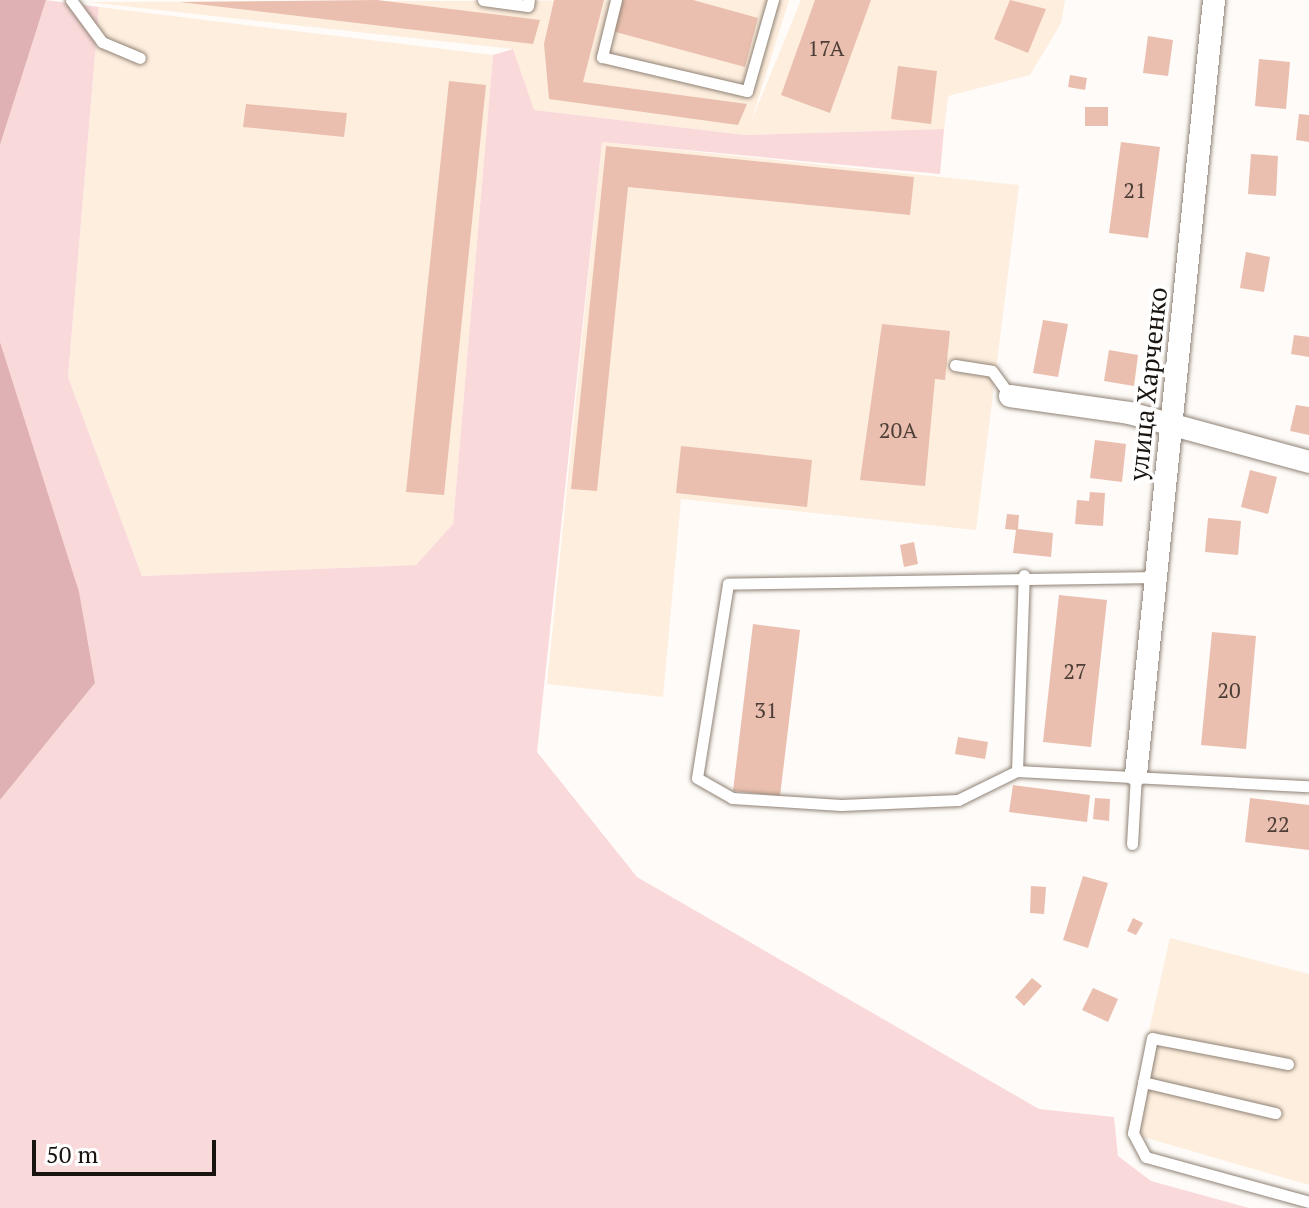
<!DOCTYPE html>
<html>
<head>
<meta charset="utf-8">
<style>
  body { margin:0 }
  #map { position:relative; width:1309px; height:1208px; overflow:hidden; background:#fefbf8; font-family:"PT Serif",serif }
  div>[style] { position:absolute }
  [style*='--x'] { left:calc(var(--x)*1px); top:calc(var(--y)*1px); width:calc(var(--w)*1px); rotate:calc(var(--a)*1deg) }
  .built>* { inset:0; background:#feeede }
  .green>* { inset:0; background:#fad9db }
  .forest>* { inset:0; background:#dfb1b4 }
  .building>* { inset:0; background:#eabfaf }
  .roads { filter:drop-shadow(0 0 2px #8f8275) drop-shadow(0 0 2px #8f8275) }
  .service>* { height:11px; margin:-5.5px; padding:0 5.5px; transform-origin:5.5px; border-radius:5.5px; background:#fff }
  .minor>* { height:22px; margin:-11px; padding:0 11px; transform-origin:11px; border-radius:11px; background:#fff }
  span { translate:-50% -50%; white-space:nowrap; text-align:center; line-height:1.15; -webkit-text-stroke:7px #fff; paint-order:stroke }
  .number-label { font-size:22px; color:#4d3f37 }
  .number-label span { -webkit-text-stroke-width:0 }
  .street-label { font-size:26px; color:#19140f }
  .scale { position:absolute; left:32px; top:1140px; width:184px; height:36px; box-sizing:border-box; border:4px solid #19140f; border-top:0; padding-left:10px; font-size:24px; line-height:28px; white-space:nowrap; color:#19140f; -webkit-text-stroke:6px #fff; paint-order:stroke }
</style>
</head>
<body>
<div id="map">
  <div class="built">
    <div style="clip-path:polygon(789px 0,751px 122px,801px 0,1065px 0,1061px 23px,1030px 75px,948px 96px,944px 129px,745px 135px,533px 110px,512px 49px,87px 2px)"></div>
    <div style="clip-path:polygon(99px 7px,493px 55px,453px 524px,416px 565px,142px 576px,68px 377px)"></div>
    <div style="clip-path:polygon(602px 142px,1019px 185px,976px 530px,681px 499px,663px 697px,547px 684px)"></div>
    <div style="clip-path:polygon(1170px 938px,1309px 974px,1309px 1185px,1126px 1132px)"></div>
  </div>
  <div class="green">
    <div style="clip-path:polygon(46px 0,99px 7px,68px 377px,142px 576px,416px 565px,453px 524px,493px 55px,513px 49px,534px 110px,745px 135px,944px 129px,940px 174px,602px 142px,537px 752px,637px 877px,1039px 1109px,1114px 1117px,1118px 1156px,1151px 1181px,1249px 1208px,0 1208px,0 800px,95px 683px,0 342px,0 145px)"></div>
  </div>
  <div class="forest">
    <div style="clip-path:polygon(0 0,46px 0,0 145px)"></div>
    <div style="clip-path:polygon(0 342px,79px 592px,95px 683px,0 800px)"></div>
  </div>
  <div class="building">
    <div style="clip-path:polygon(377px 0,540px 20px,533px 44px,180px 2px)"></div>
    <div style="clip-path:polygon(554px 0,604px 0,583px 82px,747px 104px,738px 125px,549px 99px,544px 44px)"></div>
    <div style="clip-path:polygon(620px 0,693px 0,758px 18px,745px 67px,612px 31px)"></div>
    <div style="clip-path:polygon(815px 0,871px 0,830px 113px,781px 95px)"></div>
    <div style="clip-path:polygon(1010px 0,1046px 9px,1028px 53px,994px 39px)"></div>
    <div style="clip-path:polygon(1148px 36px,1173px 40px,1168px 76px,1143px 73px)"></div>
    <div style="clip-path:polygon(1259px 59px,1290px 62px,1286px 109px,1255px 106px)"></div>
    <div style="clip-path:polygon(898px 66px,937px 71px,931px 124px,891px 119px)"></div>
    <div style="clip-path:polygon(1070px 75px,1087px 78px,1085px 90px,1068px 87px)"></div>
    <div style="clip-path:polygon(449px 81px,486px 85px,444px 495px,406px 492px)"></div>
    <div style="clip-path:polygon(246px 104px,347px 113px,344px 137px,243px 127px)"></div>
    <div style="clip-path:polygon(1085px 107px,1108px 107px,1108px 126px,1085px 126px)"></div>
    <div style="clip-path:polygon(1299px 114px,1309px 115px,1309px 142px,1296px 140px)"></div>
    <div style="clip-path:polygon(1121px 142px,1160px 147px,1148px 238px,1109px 233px)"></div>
    <div style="clip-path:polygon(606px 146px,914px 177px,910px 215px,628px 187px,597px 491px,571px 489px)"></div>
    <div style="clip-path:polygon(1251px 154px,1278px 156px,1276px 196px,1248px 194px)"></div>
    <div style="clip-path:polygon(1246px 252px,1270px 257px,1264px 292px,1240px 288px)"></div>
    <div style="clip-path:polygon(1043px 320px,1068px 324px,1058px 377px,1033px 373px)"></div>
    <div style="clip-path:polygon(882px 324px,950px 331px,945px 380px,935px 379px,925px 486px,860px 480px)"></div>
    <div style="clip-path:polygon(1294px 335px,1309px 337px,1309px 357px,1291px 354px)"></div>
    <div style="clip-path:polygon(1109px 350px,1138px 355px,1134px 386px,1104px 381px)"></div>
    <div style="clip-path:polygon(1296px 405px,1309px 407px,1309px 435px,1290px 431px)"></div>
    <div style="clip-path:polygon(1095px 440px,1126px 444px,1122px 482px,1090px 478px)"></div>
    <div style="clip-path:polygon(681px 446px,812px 460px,807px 507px,676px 493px)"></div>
    <div style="clip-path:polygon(1250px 470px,1277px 477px,1268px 514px,1241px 507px)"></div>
    <div style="clip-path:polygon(1090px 492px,1105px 493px,1103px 526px,1075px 524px,1077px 500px,1089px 501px)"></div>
    <div style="clip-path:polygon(1007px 514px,1019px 515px,1018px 529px,1053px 533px,1051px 557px,1013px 553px,1016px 530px,1005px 529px)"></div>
    <div style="clip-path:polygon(1208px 518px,1241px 521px,1238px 555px,1205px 552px)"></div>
    <div style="clip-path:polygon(914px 542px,918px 564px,904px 567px,900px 545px)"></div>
    <div style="clip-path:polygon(1059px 595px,1107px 600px,1091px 747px,1043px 742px)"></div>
    <div style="clip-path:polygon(753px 624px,800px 630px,780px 796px,733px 791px)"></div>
    <div style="clip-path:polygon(1212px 632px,1256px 636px,1246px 749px,1201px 745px)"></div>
    <div style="clip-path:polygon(958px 737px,988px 742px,985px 759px,955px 754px)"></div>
    <div style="clip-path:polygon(1013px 785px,1090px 795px,1087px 822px,1009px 812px)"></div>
    <div style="clip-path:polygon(1095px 798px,1110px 799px,1109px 821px,1093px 819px)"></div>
    <div style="clip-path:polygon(1250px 798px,1309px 805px,1309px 850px,1245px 842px)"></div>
    <div style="clip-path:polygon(1083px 876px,1108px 883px,1088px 948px,1063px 940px)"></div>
    <div style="clip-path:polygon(1031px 886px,1046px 887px,1044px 914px,1030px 913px)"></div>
    <div style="clip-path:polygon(1133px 918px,1143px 923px,1136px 935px,1127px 931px)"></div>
    <div style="clip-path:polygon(1032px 978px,1042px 986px,1024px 1006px,1015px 997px)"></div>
    <div style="clip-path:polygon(1093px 988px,1118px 999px,1108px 1022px,1082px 1010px)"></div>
  </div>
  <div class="roads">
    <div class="service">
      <div style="--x:71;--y:0;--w:52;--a:53.6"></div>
      <div style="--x:102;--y:42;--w:41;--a:22.8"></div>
      <div style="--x:483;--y:0;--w:45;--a:7.6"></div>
      <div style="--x:528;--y:6;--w:6;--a:-81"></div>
      <div style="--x:616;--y:0;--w:59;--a:103.8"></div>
      <div style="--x:602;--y:57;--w:149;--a:13.2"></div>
      <div style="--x:747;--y:91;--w:95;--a:-74.1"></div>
      <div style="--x:955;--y:365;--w:37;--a:9"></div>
      <div style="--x:992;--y:371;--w:31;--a:54"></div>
      <div style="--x:1152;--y:577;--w:424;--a:179.1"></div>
      <div style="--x:728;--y:584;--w:196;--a:99.1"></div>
      <div style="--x:697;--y:778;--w:40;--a:29.7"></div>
      <div style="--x:732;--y:798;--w:109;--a:3.7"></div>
      <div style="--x:841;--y:805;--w:117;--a:-2.4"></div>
      <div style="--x:958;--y:800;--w:66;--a:-26.2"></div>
      <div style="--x:1017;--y:771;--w:291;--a:3"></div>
      <div style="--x:1017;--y:771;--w:196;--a:-88"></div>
      <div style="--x:1132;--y:844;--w:69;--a:-86.7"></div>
      <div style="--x:1288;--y:1064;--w:138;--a:-169.2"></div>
      <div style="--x:1152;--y:1038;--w:97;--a:101.3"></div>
      <div style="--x:1133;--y:1133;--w:27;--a:62"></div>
      <div style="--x:1146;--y:1157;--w:169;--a:15.4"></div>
      <div style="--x:1143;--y:1082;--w:136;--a:13.2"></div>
    </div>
    <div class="minor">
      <div style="--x:1010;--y:396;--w:120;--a:8.1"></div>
      <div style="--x:1129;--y:413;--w:187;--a:15.2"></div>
      <div style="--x:1136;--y:775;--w:779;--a:-84.25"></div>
    </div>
  </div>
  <div class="number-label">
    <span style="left:826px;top:48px">17А</span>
    <span style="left:1135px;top:190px">21</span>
    <span style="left:898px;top:430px">20А</span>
    <span style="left:1075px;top:671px">27</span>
    <span style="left:1229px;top:690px">20</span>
    <span style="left:766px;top:710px">31</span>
    <span style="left:1278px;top:824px">22</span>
  </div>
  <div class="street-label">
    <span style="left:1148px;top:384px;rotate:-84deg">улица Харченко</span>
  </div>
  <div class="scale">50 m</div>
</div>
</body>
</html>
